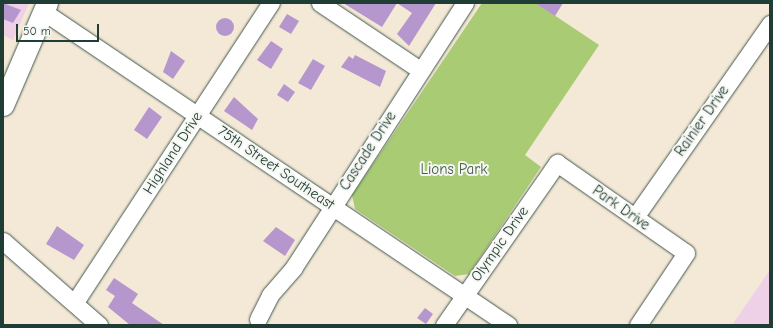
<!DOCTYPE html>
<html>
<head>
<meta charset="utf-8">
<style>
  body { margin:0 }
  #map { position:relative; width:773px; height:328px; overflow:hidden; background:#f4e8d6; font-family:"Comic Neue",sans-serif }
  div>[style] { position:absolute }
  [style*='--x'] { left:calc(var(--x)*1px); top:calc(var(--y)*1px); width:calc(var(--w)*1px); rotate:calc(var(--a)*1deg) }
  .built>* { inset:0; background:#eed0e7 }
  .green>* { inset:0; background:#a8cb74 }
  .building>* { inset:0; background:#b597cd }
  .round { border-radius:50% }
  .roads { filter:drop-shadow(0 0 1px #3f574c) drop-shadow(0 0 1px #3f574c) }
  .minor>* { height:17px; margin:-8.5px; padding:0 8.5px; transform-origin:8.5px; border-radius:8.5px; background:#fff }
  .major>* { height:21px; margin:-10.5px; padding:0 10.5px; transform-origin:10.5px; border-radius:10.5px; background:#fff }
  span { translate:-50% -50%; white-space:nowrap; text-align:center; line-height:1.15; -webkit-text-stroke:4px #f6f6f2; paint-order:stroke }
  .street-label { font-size:15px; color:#1f3d34 }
  .park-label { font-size:15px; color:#416044 }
  .frame { position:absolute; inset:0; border:4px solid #1f3d34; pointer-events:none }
  .scale { position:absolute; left:16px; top:24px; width:83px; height:18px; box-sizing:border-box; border:2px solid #1f3d34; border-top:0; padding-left:5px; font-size:12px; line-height:14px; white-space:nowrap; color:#1f3d34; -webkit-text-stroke:3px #f6f6f2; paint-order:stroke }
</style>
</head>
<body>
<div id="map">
  <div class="built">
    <div style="clip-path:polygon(3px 3px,29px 3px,13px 40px,3px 35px)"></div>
    <div style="clip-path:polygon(770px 270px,770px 325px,732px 325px)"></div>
  </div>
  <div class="green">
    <div style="clip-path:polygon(482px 3px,536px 3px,599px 45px,525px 155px,541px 167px,469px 274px,455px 276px,355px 209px,352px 195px)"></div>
  </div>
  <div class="building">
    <div style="clip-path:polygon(3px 3px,21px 10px,13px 23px,3px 19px)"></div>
    <div style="clip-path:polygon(343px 3px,436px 3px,409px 46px,397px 34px,412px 13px,397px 3px,382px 27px)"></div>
    <div style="clip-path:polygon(535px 3px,563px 3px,555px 16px)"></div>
    <div style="clip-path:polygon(287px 14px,299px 21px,291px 34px,279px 27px)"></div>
    <div class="round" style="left:216px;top:18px;width:18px;height:18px"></div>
    <div style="clip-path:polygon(271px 41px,283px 49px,271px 69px,257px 60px)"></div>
    <div style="clip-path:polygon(171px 51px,185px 61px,173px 79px,163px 72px)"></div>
    <div style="clip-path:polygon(355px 55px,386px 71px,380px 87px,341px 67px,349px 56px,353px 59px)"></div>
    <div style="clip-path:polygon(313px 59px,325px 66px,311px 90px,298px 83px)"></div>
    <div style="clip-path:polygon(284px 84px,295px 92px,288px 102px,277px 95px)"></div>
    <div style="clip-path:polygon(234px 97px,258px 119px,252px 130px,224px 111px)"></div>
    <div style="clip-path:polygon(149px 107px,162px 117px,147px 139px,134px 130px)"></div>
    <div style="clip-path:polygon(57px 226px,84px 245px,74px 260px,46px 244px)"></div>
    <div style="clip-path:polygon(276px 227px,295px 240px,285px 256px,263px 241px)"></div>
    <div style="clip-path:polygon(114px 278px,138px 294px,132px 303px,164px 325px,130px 325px,108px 307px,115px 296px,106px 290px)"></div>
    <div style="clip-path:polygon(425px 308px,433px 314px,426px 324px,417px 318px)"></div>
  </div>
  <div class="roads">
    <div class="minor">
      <div style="--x:320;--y:3;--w:120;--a:33.8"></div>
      <div style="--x:44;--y:12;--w:560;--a:34"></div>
      <div style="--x:635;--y:217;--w:236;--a:-55"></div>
      <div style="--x:3;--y:241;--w:128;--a:41.2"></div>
      <div style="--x:75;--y:302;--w:358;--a:-56.8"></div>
      <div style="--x:258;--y:319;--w:27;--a:-63"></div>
      <div style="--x:270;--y:295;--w:37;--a:-49"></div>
      <div style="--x:294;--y:267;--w:315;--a:-57.1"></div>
      <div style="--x:444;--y:325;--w:198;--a:-55.1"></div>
      <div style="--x:557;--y:163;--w:157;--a:34.9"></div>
      <div style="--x:686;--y:253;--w:87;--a:123.7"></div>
    </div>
    <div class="major">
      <div style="--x:3;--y:105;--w:111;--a:-66.7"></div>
    </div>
  </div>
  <div class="street-label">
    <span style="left:702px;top:121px;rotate:-55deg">Rainier Drive</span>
    <span style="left:368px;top:151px;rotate:-57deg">Cascade Drive</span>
    <span style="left:173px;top:153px;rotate:-57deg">Highland Drive</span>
    <span style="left:276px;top:168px;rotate:34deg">75th Street Southeast</span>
    <span style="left:621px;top:208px;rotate:35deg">Park Drive</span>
    <span style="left:500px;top:244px;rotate:-55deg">Olympic Drive</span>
  </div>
  <div class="park-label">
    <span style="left:454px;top:170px">Lions Park</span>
  </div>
  <div class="frame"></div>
  <div class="scale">50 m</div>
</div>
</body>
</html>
